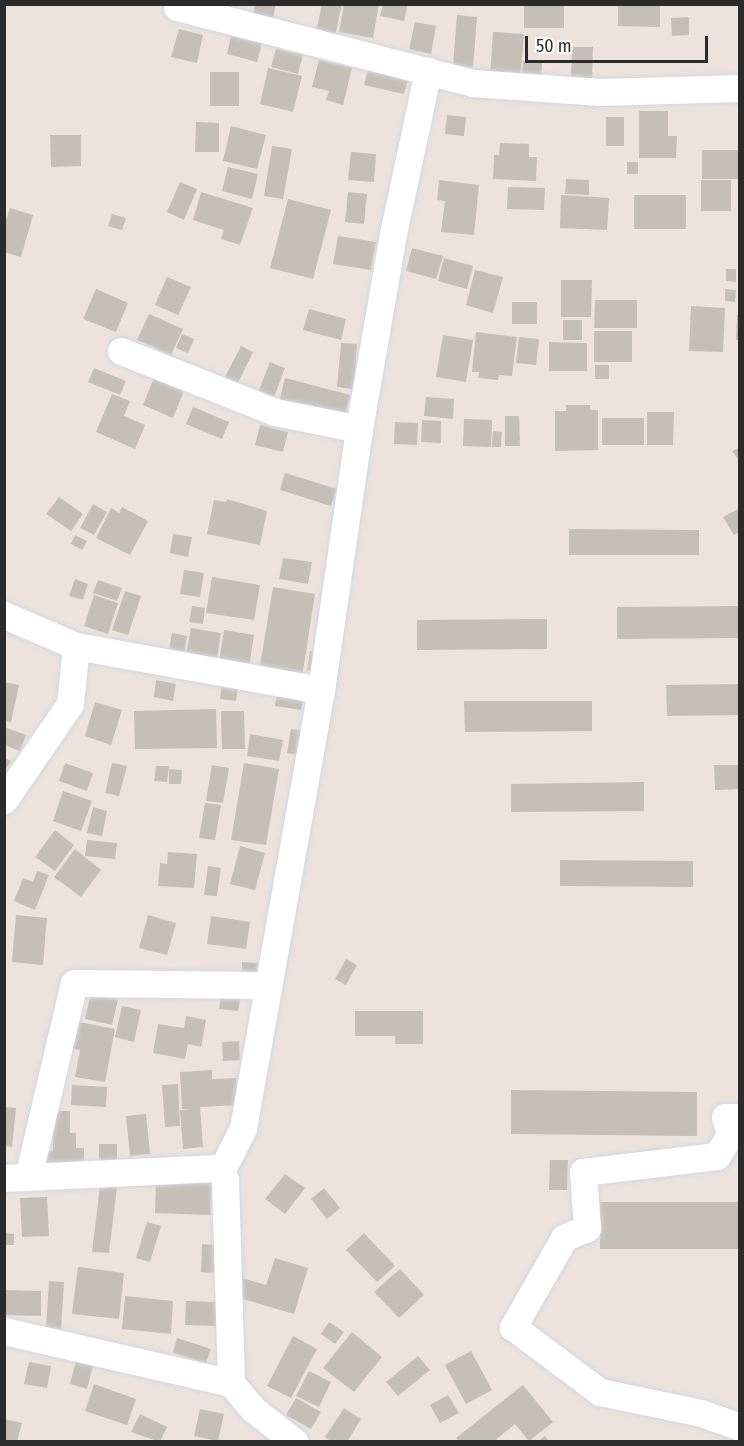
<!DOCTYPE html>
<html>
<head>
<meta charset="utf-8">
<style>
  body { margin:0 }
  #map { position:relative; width:744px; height:1446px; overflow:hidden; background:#eee3dc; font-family:"Fira Sans Condensed",sans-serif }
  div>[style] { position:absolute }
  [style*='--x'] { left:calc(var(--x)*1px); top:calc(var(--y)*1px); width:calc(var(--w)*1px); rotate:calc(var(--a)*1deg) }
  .building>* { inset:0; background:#c6bfb7 }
  .roads { filter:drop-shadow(0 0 2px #d1d7e5) drop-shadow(0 0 2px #d1d7e5) }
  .minor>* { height:27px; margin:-13.5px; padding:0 13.5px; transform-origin:13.5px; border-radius:13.5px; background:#fff }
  span { translate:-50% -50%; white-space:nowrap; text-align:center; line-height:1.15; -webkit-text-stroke:5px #fff; paint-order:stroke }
  .frame { position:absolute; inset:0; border:6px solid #2b2b2b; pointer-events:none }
  .scale { position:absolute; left:525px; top:36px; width:183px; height:27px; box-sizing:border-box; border:3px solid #2b2b2b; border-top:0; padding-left:8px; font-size:18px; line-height:21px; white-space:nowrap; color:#2b2b2b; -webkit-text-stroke:4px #fff; paint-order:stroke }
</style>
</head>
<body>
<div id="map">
  <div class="building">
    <div style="clip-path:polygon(255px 4px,276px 4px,272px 23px,252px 19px)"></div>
    <div style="clip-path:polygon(322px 4px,342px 4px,335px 36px,316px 33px)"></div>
    <div style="clip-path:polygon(344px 4px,379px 4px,373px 38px,339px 32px)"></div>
    <div style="clip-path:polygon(383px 4px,408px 4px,404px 21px,380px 16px)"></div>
    <div style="clip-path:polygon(524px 5px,564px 5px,564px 28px,524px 28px)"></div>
    <div style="clip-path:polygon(618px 5px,660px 5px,660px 27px,618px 26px)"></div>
    <div style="clip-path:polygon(457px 15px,477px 17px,473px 67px,453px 66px)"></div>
    <div style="clip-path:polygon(689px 17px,689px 35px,672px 36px,671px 18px)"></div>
    <div style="clip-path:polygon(415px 22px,436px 26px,431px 54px,409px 49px)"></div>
    <div style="clip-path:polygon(179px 29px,203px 35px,197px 63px,171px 57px)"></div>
    <div style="clip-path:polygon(493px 32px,524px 34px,520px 81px,490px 78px)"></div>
    <div style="clip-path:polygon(231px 36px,262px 43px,257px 62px,227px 54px)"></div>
    <div style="clip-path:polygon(572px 47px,593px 47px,592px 81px,571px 80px)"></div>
    <div style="clip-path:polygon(276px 49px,303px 55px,298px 74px,271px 67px)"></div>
    <div style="clip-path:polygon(319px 60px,352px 68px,343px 105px,326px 100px,329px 91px,312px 87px)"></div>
    <div style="clip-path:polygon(523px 61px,542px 62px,541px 82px,522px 80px)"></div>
    <div style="clip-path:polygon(370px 63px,410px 73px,404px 94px,364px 85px)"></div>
    <div style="clip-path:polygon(268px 68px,302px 76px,293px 112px,260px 104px)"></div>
    <div style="clip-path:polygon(210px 72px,239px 72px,239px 106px,210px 106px)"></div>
    <div style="clip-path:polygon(639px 111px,668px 111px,668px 136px,677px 136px,676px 158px,639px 158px)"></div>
    <div style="clip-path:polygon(447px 115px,466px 117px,464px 136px,445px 134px)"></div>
    <div style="clip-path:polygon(606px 117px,624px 117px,624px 146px,606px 146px)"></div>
    <div style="clip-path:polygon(196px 122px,219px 123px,219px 152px,195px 152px)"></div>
    <div style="clip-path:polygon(231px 126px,266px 135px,257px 169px,223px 161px)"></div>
    <div style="clip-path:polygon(50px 135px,81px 135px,81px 166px,51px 167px)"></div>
    <div style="clip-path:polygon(500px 143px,529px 144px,529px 157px,537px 157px,536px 181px,493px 179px,494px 155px,499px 155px)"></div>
    <div style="clip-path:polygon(272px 146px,292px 149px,283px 199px,264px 196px)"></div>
    <div style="clip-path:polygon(702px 150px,740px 150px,740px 179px,702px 179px)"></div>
    <div style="clip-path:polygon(351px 152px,376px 154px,374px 182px,348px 180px)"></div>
    <div style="clip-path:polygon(627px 162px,638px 162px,638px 174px,627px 174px)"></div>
    <div style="clip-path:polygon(228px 167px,258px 174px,252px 199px,222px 191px)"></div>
    <div style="clip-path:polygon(566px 179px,589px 180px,589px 195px,565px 194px)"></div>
    <div style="clip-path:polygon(439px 180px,479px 185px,474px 235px,441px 232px,445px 201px,437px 200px)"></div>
    <div style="clip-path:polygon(701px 180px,731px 180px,731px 211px,701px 211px)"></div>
    <div style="clip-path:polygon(180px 182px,197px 189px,184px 220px,167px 212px)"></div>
    <div style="clip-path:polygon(508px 187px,545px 188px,544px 210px,507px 209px)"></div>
    <div style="clip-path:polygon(201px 192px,253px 208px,240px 245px,221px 239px,224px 230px,193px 220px)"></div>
    <div style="clip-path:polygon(348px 192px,367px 194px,364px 224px,345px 222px)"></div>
    <div style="clip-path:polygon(561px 195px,609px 198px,607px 230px,560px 228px)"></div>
    <div style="clip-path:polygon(634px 195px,686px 195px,686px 229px,634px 229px)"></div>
    <div style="clip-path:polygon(288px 199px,331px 210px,313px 279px,270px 268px)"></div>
    <div style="clip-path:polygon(10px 208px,33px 215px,21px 257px,4px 252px,4px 227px)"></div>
    <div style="clip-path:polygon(112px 214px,126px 218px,122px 230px,108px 226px)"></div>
    <div style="clip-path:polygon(338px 236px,376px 242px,371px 270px,333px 264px)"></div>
    <div style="clip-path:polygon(412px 248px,443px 256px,436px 279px,406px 271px)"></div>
    <div style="clip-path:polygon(444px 258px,473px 266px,467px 289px,438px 281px)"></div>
    <div style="clip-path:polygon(726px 269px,736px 269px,736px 282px,726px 281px)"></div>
    <div style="clip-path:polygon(475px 270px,503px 277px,493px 313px,466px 305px)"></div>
    <div style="clip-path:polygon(167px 277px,191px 287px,178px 315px,155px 305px)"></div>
    <div style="clip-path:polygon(561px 280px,592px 280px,591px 317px,561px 317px)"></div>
    <div style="clip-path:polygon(96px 289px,128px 303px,116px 332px,83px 319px)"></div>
    <div style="clip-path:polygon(725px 289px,736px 290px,735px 302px,725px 301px)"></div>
    <div style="clip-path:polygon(595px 300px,637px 300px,637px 328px,594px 328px)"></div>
    <div style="clip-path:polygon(512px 302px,537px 302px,537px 324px,512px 324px)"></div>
    <div style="clip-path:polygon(691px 306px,725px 308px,723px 352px,689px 351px)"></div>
    <div style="clip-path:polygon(309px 309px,346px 319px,341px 340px,303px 330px)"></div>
    <div style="clip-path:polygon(149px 314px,183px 329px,171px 355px,137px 340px)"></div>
    <div style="clip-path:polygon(737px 315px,740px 315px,740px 340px,736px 340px)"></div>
    <div style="clip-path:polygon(563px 320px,582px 320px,582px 340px,563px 340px)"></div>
    <div style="clip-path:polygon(594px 331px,632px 331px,632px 362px,594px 362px)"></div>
    <div style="clip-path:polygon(476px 332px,517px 337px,512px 376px,499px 375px,498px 380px,478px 378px,479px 372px,472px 372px)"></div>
    <div style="clip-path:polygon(182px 334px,194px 339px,188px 353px,176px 348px)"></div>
    <div style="clip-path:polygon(443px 335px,473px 340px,466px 382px,436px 377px)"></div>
    <div style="clip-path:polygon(519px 337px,539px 339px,536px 365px,516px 363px)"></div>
    <div style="clip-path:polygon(549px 342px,587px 343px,587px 371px,549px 371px)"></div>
    <div style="clip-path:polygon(341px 343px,357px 344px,354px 389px,337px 387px)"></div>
    <div style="clip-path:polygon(241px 346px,253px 352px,234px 391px,221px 385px)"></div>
    <div style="clip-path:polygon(270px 362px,285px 368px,273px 400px,257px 395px)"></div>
    <div style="clip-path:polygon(595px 365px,609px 365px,609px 379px,595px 379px)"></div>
    <div style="clip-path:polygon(94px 368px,126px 381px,120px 395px,88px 382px)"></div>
    <div style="clip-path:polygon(154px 378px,184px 391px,173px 418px,143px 405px)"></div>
    <div style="clip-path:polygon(285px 378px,350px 395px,344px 420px,279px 403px)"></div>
    <div style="clip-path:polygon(112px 394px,130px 401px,124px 416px,145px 425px,135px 449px,96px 432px)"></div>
    <div style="clip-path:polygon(426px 397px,454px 399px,453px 419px,424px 416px)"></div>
    <div style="clip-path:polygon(566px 405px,590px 405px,590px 410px,598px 410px,598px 450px,555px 451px,555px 411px,566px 411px)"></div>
    <div style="clip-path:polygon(193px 407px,229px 422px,222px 439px,186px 424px)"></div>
    <div style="clip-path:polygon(647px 412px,674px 412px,673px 445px,647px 445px)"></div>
    <div style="clip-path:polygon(505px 416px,519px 416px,520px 446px,505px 446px)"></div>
    <div style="clip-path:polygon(602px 418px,644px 418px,644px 445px,602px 445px)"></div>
    <div style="clip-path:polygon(464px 419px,492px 420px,491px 447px,463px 446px)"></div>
    <div style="clip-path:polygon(422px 420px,441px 421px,441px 443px,421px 442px)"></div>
    <div style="clip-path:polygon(395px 422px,418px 423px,417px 445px,394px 444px)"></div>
    <div style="clip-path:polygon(260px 425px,288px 432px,283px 452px,255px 445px)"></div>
    <div style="clip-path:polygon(493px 431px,502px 432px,501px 447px,492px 447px)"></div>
    <div style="clip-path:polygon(740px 447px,740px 462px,732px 451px)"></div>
    <div style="clip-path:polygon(285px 473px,337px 489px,331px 506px,280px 490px)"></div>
    <div style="clip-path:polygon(59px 497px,83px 514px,71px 531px,46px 514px)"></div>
    <div style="clip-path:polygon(227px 499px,267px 511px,260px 545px,207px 534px,214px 500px,226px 502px)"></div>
    <div style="clip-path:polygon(93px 504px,107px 512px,94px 535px,80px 528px)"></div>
    <div style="clip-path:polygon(122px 507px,148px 521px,130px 555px,96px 538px,111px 508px,119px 513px)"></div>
    <div style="clip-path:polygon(740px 508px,740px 532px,734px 535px,723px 517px)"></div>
    <div style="clip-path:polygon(569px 529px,699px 530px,699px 555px,569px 555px)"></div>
    <div style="clip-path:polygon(173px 534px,192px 537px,188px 557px,170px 553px)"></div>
    <div style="clip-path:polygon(75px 535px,87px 541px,82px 550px,71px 544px)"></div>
    <div style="clip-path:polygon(283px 558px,312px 562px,308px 584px,279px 579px)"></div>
    <div style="clip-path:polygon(184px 570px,204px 573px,200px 597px,180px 594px)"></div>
    <div style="clip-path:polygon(212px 577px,260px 585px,254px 620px,206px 613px)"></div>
    <div style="clip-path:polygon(75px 579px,88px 584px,83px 600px,69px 596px)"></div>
    <div style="clip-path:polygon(98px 580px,122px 588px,117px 601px,93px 593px)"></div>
    <div style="clip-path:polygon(273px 587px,315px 594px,301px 684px,258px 678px)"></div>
    <div style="clip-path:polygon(125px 591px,141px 596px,128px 635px,112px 630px)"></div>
    <div style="clip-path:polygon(94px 595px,118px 603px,108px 634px,84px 626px)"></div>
    <div style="clip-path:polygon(192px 606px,205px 608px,203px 624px,189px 622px)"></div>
    <div style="clip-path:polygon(740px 606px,740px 638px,617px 639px,617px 607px)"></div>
    <div style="clip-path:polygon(547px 619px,547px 649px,417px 650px,417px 620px)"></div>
    <div style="clip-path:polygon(191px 628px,221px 633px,216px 664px,185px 659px)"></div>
    <div style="clip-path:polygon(224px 630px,254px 635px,248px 674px,218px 669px)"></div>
    <div style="clip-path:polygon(172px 633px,187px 636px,183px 660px,168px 657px)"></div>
    <div style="clip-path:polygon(310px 651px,321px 653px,318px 671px,307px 670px)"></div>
    <div style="clip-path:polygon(156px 680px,176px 684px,173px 701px,154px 697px)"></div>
    <div style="clip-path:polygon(4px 682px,19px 685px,11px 722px,4px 721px)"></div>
    <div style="clip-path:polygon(222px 684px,238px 687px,236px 701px,220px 699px)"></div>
    <div style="clip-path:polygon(740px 684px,740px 715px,667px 716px,666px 685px)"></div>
    <div style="clip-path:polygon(277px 694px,303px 698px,301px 710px,275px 706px)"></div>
    <div style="clip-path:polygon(464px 701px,592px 701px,592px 731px,465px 732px)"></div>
    <div style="clip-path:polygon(95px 702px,122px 710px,111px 745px,85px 736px)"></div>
    <div style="clip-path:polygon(216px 709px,217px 748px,135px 749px,134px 711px)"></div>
    <div style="clip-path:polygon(221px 711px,244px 711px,245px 749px,222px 749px)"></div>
    <div style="clip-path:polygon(4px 727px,26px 735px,20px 751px,4px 745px)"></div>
    <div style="clip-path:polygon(291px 729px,307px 732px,303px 756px,287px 753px)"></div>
    <div style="clip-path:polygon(250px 734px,283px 740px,279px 761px,247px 756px)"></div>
    <div style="clip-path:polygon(4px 758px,11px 761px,4px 772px)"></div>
    <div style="clip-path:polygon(65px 763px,93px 773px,87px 791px,59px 781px)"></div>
    <div style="clip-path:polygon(112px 763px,127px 766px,119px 796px,105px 793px)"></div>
    <div style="clip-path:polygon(244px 763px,279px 769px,266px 845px,231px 840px)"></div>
    <div style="clip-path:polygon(212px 765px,229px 768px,223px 803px,206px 801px)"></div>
    <div style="clip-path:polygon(714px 765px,740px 765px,740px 789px,715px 790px)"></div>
    <div style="clip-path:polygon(156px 766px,169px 766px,167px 782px,154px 781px)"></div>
    <div style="clip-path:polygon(169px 769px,182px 770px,181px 784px,169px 784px)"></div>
    <div style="clip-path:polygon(644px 782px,644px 811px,511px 812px,511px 784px)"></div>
    <div style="clip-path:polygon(63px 791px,92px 801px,81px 831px,53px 821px)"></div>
    <div style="clip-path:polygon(205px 803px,221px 805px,215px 840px,199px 838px)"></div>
    <div style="clip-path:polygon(93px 807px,107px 811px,102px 836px,87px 833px)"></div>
    <div style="clip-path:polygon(55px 830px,74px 845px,55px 871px,35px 857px)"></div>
    <div style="clip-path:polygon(87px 840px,117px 843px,115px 859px,85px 856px)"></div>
    <div style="clip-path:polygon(240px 846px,265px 853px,255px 890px,230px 884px)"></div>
    <div style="clip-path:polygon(75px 849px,101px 870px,81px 897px,54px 877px)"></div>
    <div style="clip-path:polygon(168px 852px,197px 854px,194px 888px,158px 886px,160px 863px,167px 864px)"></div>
    <div style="clip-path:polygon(560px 860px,693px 861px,693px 887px,560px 886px)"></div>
    <div style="clip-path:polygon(208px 866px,221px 868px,217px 896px,204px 895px)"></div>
    <div style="clip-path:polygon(37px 871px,49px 875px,35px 910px,14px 901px,23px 878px,33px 882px)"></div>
    <div style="clip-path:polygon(16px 915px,47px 918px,43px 965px,12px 962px)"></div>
    <div style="clip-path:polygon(148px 915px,176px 923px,167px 955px,139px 948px)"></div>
    <div style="clip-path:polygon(211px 916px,250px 922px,246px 949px,207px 944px)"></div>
    <div style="clip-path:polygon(346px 959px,357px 965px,346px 985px,335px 979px)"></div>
    <div style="clip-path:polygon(242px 962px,257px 963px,257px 974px,242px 974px)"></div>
    <div style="clip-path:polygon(91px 993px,118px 1000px,112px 1025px,85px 1019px)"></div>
    <div style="clip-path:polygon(221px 997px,240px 999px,238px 1011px,219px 1009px)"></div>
    <div style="clip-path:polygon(122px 1006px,141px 1010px,134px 1042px,115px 1037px)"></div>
    <div style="clip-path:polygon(355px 1011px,423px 1011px,423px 1044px,395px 1044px,395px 1036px,355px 1036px)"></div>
    <div style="clip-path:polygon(186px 1016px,206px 1020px,201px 1047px,188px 1044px,185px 1059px,153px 1053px,158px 1024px,184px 1028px)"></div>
    <div style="clip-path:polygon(74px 1021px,115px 1029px,105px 1082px,75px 1077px,80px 1050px,70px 1048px)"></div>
    <div style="clip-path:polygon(239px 1041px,240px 1060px,223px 1061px,222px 1042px)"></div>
    <div style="clip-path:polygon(212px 1070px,212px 1079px,236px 1078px,238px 1105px,200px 1107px,203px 1147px,183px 1149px,180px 1110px,191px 1109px,182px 1109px,180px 1072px)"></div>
    <div style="clip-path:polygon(178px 1084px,180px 1126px,165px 1127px,162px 1085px)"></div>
    <div style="clip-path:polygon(72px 1085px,107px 1087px,106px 1107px,71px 1105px)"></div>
    <div style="clip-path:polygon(511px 1090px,697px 1092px,697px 1136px,511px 1134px)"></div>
    <div style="clip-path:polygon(4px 1107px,16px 1108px,12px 1147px,4px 1146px)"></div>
    <div style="clip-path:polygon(53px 1111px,70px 1111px,70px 1133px,76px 1133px,76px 1148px,84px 1148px,84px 1164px,47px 1165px,47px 1151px,53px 1151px)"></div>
    <div style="clip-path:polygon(146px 1114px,150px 1154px,130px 1156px,126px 1116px)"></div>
    <div style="clip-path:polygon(99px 1144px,117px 1144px,117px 1163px,99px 1163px)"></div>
    <div style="clip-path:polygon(550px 1160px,568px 1160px,567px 1190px,549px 1190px)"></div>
    <div style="clip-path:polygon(285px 1174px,305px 1188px,285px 1214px,265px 1199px)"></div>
    <div style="clip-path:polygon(156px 1178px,212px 1180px,210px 1215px,155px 1213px)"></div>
    <div style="clip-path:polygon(100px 1186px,117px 1187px,109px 1253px,92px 1252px)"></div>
    <div style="clip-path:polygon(324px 1188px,340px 1208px,327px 1219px,311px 1199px)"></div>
    <div style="clip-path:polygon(47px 1197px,49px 1236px,22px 1237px,20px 1198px)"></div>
    <div style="clip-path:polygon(600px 1202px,740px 1202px,740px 1249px,600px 1249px)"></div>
    <div style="clip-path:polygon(147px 1222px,161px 1226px,150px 1262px,136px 1258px)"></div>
    <div style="clip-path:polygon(4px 1233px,14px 1234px,14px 1245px,4px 1245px)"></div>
    <div style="clip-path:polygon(364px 1233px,395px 1266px,377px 1282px,346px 1250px)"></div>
    <div style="clip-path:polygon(202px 1244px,216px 1245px,215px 1273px,201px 1272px)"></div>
    <div style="clip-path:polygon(275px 1258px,308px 1268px,294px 1314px,236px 1297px,242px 1278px,266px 1285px)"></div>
    <div style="clip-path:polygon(78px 1267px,124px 1273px,119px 1319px,72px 1314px)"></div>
    <div style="clip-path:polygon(400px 1269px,424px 1295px,399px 1318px,374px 1292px)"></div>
    <div style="clip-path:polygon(49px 1281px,64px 1282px,61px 1329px,46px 1328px)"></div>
    <div style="clip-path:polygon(4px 1290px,41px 1291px,41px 1316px,4px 1315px)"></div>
    <div style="clip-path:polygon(125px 1296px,173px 1301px,171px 1334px,122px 1329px)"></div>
    <div style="clip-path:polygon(186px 1301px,216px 1302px,216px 1326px,185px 1325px)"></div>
    <div style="clip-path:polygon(329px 1322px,344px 1332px,335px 1344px,321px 1334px)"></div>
    <div style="clip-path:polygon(352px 1332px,382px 1357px,354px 1392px,323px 1368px)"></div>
    <div style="clip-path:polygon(293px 1336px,317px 1349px,291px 1398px,267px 1386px)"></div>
    <div style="clip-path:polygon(177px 1338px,211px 1349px,206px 1363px,173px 1353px)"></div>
    <div style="clip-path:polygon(471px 1351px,492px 1390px,466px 1404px,445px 1365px)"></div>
    <div style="clip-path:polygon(418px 1356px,430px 1370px,398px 1396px,386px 1382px)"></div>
    <div style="clip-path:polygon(76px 1361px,93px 1366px,87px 1389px,70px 1384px)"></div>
    <div style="clip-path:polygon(29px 1362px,51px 1366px,47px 1388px,24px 1384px)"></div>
    <div style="clip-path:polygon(309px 1371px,331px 1382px,319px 1407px,296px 1396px)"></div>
    <div style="clip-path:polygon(94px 1384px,136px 1399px,127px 1425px,85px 1411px)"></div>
    <div style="clip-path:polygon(523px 1385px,553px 1422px,529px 1441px,515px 1424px,493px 1442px,459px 1442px,456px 1438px)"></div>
    <div style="clip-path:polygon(448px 1395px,459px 1413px,440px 1423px,430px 1405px)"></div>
    <div style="clip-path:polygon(296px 1398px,321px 1412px,311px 1429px,286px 1415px)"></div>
    <div style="clip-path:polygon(344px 1408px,361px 1419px,347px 1442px,332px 1442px,325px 1437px)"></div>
    <div style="clip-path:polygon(200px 1409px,224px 1414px,218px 1441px,194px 1436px)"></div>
    <div style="clip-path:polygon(140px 1414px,167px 1427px,160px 1442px,131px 1432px)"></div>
    <div style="clip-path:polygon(4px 1419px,22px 1423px,17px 1442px,4px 1442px)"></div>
    <div style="clip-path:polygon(545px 1436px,549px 1442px,537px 1442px)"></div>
  </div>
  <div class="roads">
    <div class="minor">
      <div style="--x:177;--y:7;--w:305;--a:14.4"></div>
      <div style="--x:472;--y:83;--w:128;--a:4"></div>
      <div style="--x:600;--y:92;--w:140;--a:-1.6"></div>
      <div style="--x:121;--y:351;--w:166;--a:21.6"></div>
      <div style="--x:275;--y:412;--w:86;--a:11.4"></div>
      <div style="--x:4;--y:615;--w:78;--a:23.3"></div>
      <div style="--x:76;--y:646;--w:249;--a:10.2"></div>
      <div style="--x:4;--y:800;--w:116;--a:-55.5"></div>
      <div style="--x:70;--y:704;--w:58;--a:-84.1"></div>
      <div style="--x:740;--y:1117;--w:15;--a:180"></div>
      <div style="--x:725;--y:1117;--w:19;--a:74"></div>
      <div style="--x:730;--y:1135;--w:25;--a:122"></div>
      <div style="--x:717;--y:1156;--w:135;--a:173.2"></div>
      <div style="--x:583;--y:1172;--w:56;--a:85.9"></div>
      <div style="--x:587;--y:1228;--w:25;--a:157"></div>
      <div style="--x:564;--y:1238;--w:103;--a:119.8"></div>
      <div style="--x:513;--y:1327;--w:109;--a:36.8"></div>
      <div style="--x:600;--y:1392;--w:103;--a:11.7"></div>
      <div style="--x:701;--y:1413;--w:41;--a:19.7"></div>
      <div style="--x:221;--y:1172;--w:49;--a:-63.4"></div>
      <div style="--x:243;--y:1128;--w:445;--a:-79.9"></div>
      <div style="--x:321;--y:690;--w:264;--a:-81.7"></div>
      <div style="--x:359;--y:429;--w:198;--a:-80.1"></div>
      <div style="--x:393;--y:234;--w:167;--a:-77.9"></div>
      <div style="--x:28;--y:1177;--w:199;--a:-76.7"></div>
      <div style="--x:74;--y:983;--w:194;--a:0.6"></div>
      <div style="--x:4;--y:1178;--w:209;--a:-2.7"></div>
      <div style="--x:213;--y:1168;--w:9;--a:27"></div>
      <div style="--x:221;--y:1172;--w:9;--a:63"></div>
      <div style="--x:225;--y:1180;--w:203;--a:88.3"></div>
      <div style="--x:231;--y:1383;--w:34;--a:50"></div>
      <div style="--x:253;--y:1409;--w:53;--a:38.2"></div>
      <div style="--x:4;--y:1331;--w:233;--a:12.9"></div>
    </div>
  </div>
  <div class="frame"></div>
  <div class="scale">50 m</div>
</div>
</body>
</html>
